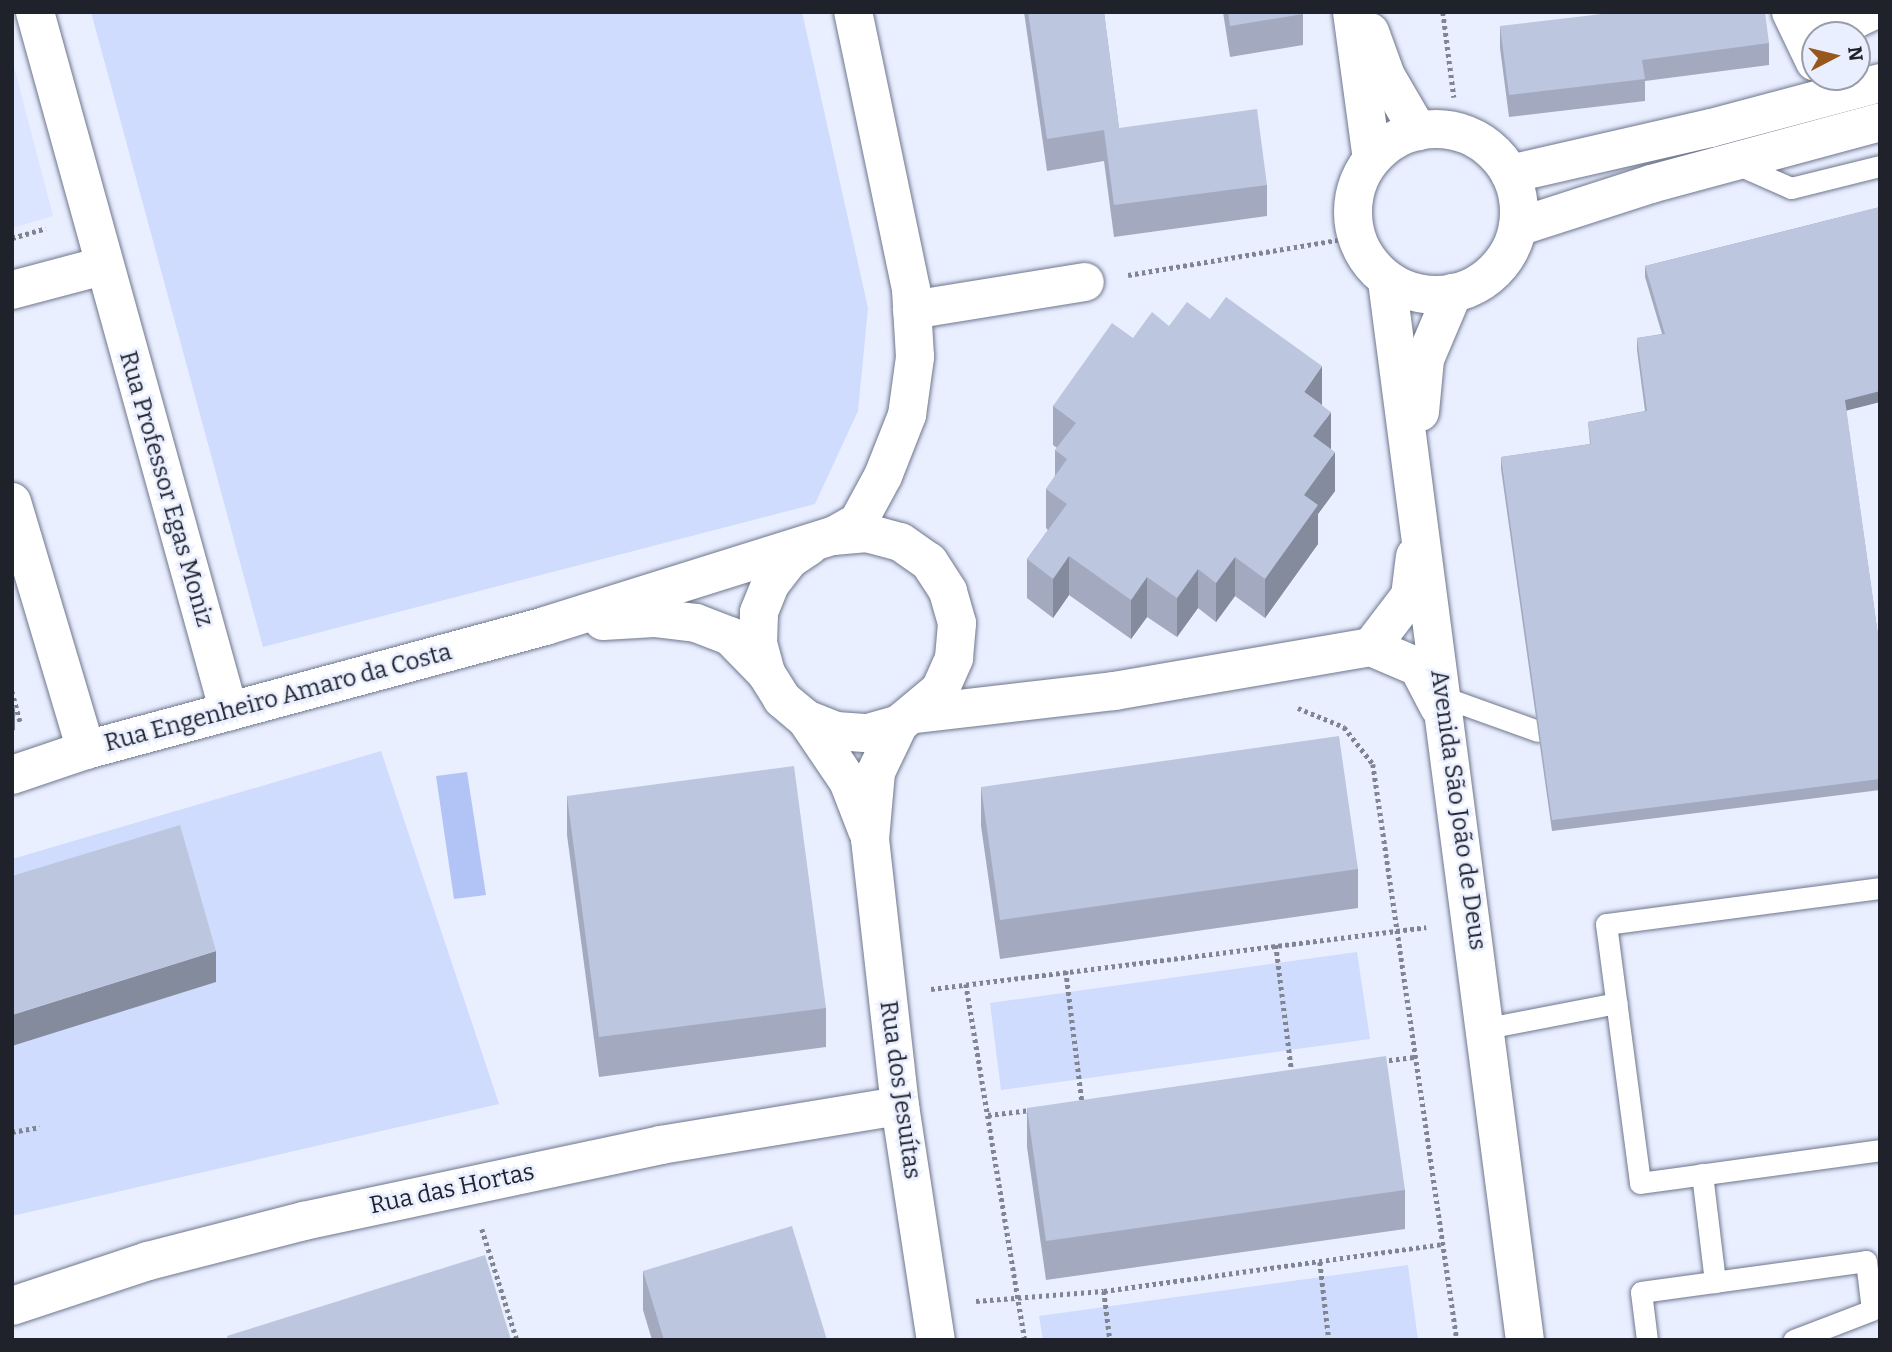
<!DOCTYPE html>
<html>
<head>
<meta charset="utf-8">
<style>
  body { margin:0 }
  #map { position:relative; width:1892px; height:1352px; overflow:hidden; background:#e9efff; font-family:Bitter,serif }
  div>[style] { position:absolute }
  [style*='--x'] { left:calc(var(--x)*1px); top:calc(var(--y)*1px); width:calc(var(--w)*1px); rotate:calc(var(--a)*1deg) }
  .built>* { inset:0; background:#dbe5ff }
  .green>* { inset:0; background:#d0dcfe }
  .water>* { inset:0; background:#b2c4f5 }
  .path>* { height:4.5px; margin-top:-2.25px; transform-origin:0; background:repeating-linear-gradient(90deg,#818592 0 3.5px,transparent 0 7px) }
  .roads { filter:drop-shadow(0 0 2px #6f778e) drop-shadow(0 0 2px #6f778e) }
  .lane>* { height:21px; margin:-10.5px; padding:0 10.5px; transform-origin:10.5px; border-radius:10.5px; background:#fff }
  .street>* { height:38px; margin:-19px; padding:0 19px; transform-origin:19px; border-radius:19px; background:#fff }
  .secondary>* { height:38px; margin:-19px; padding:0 19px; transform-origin:19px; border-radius:19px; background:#fff }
  .secondary>.ring { margin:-19px; padding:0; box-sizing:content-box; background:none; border:38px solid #fff; border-radius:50% }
  .wall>* { inset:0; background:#a3aac0 }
  .shaded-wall>* { inset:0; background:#848b9c }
  .building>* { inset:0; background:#bdc6df }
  span { translate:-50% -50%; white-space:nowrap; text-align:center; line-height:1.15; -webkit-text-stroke:5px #e9efff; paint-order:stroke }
  .street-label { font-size:24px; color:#1f222b }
  .frame { position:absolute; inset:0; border:14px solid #1f222b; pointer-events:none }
  .north { position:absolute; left:1801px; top:21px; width:70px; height:70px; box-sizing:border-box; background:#e9efff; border:2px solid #989daa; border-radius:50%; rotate:83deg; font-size:19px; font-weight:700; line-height:28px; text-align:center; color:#1f222b }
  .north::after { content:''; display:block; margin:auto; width:24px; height:32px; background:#96581d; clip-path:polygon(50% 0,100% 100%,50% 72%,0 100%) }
</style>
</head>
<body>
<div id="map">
  <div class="built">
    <div style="clip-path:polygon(12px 59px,53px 216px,12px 228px)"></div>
  </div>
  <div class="green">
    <div style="clip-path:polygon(91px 12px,802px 12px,868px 308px,858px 411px,815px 504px,263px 647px)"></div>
    <div style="clip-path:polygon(381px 751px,499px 1104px,12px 1216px,12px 859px)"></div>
    <div style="clip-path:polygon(1357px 952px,1370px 1039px,1001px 1090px,990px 1003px)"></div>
    <div style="clip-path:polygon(1408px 1265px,1418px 1340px,1043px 1340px,1039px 1316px)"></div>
  </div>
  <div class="water">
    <div style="clip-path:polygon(467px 772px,486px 895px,454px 899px,436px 776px)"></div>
  </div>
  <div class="path">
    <div style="--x:1443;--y:12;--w:86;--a:82.6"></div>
    <div style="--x:12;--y:238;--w:35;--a:-16"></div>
    <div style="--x:1128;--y:275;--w:231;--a:-9.5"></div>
    <div style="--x:12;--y:691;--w:34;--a:75"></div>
    <div style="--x:1298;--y:708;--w:50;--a:22.4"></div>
    <div style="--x:1344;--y:727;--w:47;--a:51.9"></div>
    <div style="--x:1373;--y:764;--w:582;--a:81.7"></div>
    <div style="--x:1276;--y:945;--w:129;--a:82.9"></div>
    <div style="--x:1066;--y:971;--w:132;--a:83"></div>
    <div style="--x:966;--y:984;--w:361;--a:80.6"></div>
    <div style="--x:931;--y:989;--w:499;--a:-7.1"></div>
    <div style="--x:1382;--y:1061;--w:34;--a:-7"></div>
    <div style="--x:988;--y:1115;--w:42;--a:-6.8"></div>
    <div style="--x:12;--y:1132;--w:28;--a:-10"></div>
    <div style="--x:482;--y:1229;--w:116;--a:72.5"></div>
    <div style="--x:1320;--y:1262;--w:79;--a:83.4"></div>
    <div style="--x:1104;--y:1291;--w:49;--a:83"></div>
    <div style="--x:976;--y:1301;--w:128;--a:-4.5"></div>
    <div style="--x:1104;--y:1291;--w:343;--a:-7.9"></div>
  </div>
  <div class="roads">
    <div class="lane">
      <div style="--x:1734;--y:163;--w:62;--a:23.7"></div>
      <div style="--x:1791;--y:188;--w:92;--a:-13.9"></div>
      <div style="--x:1443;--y:697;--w:101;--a:19.7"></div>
      <div style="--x:1880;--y:888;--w:276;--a:172.5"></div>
      <div style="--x:1606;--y:924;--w:261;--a:82.5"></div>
      <div style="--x:1640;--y:1183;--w:242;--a:-7.8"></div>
      <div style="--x:1487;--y:1028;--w:132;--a:-10.9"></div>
      <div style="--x:1702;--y:1174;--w:109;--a:83.1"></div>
      <div style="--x:1647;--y:1340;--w:48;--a:-97.1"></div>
      <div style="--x:1641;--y:1292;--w:227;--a:-7.8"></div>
      <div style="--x:1866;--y:1261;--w:49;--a:83"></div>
      <div style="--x:1872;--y:1310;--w:84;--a:159"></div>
    </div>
    <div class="street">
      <div style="--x:35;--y:12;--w:726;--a:74.51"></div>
      <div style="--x:1791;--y:12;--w:55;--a:64.4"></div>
      <div style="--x:1814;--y:12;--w:42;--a:9.7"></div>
      <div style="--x:1855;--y:19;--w:17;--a:-25"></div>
      <div style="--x:12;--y:290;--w:94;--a:-14.8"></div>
      <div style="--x:912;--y:310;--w:175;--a:-9.2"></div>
      <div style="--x:12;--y:502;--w:259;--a:73.4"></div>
      <div style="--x:806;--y:719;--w:75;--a:55.9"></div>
      <div style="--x:848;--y:781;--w:53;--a:68.8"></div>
      <div style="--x:899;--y:724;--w:53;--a:115.6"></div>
      <div style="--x:876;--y:772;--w:67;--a:95.1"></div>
      <div style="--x:870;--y:839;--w:269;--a:83.6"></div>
      <div style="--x:900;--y:1106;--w:237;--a:81.3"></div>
      <div style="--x:12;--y:1306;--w:143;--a:-18.3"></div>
      <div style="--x:148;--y:1261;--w:161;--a:-14.4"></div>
      <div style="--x:304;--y:1221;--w:365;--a:-12"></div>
      <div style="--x:661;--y:1145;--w:242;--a:-9.3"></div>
    </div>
    <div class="secondary">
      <div style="--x:1352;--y:12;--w:148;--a:82.3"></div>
      <div style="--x:1370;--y:32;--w:47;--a:70"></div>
      <div style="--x:1386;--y:76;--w:64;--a:59.8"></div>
      <div class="ring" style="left:1353px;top:129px;width:128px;height:128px"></div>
      <div style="--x:1510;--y:174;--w:206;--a:-12.9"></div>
      <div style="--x:1711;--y:128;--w:175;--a:-14.9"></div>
      <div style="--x:1518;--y:227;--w:140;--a:-17.9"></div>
      <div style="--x:1651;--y:184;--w:237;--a:-15.1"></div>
      <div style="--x:1387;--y:281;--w:1068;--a:82.58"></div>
      <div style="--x:1420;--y:412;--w:53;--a:-84.6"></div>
      <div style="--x:1425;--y:359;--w:72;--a:-67"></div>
      <div style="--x:603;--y:621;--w:51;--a:-3.4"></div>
      <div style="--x:654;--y:618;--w:42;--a:6.8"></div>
      <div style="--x:696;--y:623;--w:36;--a:21"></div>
      <div style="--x:730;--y:636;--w:52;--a:45.8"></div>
      <div style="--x:766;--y:673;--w:31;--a:58"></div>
      <div style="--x:782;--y:699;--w:31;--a:40"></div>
      <div style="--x:806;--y:719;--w:32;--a:22"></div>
      <div style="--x:836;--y:731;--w:32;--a:4"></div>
      <div style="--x:868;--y:733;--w:32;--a:-16"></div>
      <div style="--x:899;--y:724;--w:53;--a:-39.7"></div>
      <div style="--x:940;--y:690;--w:35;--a:-66"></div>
      <div style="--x:954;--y:658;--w:35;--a:-85"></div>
      <div style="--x:957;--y:623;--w:33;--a:-106"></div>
      <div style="--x:948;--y:591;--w:35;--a:-123"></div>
      <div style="--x:929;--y:562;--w:35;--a:-145"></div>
      <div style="--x:900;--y:542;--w:34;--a:-165"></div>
      <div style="--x:867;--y:533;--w:34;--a:175"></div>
      <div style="--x:1371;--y:647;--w:51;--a:23.1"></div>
      <div style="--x:1418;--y:667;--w:45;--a:62.3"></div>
      <div style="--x:766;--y:673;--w:31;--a:-105"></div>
      <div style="--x:758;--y:643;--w:31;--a:-88"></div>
      <div style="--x:759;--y:612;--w:31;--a:-68"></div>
      <div style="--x:771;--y:583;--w:31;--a:-52"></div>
      <div style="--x:790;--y:559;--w:23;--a:-34"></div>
      <div style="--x:916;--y:714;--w:199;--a:-6.6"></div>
      <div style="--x:1114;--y:691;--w:261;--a:-9.7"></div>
      <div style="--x:1371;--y:647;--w:64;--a:-52.6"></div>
      <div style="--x:1410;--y:596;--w:40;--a:-82.9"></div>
      <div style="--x:12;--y:775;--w:78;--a:-18.7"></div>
      <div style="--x:86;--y:750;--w:475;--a:-15.1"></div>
      <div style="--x:545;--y:626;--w:302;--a:-17.4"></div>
      <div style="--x:833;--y:536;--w:29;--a:-29"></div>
      <div style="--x:858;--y:522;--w:52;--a:-61.5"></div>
      <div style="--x:883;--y:476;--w:66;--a:-68.5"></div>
      <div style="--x:907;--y:415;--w:59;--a:-82.1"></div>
      <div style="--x:915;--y:357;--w:68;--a:-93.4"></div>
      <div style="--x:911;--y:289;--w:283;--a:-101.8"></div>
    </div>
  </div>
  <div class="wall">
    <div style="clip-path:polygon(1024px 12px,1104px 12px,1119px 128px,1267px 185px,1267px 216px,1114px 237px,1104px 161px,1047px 171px)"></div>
    <div style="clip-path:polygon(1223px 12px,1303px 12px,1303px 45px,1230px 57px)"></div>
    <div style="clip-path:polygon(1500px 26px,1769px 43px,1769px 65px,1645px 81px,1645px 101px,1509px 117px,1500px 48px)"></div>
    <div style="clip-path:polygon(1880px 207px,1880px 402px,1846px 410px,1880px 649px,1880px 790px,1552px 831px,1501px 469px,1501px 457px,1590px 444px,1588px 422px,1645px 411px,1637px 350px,1637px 338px,1662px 334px,1645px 277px,1645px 266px)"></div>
    <div style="clip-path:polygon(1169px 326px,1322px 405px,1331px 449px,1335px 491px,1318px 514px,1318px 544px,1265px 618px,1235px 596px,1216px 622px,1198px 608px,1177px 637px,1147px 617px,1131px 639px,1069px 595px,1053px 618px,1027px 598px,1027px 559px,1048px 530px,1046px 528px,1046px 489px,1055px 476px,1055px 450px,1057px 448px,1053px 445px,1053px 406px,1133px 338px)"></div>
    <div style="clip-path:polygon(981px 787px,1358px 869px,1358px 908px,1000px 959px,981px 826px)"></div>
    <div style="clip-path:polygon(567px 796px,826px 1008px,826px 1047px,599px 1077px,567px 835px)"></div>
    <div style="clip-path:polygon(1027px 1108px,1405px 1190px,1405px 1229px,1046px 1280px,1027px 1147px)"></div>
    <div style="clip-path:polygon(643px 1271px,827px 1340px,652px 1340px,643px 1310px)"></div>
  </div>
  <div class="shaded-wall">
    <div style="clip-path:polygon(1322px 366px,1322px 405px,1304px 392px)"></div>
    <div style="clip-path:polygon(1880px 391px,1880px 402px,1845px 411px,1845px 400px)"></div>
    <div style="clip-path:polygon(1331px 412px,1331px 451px,1313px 436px)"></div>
    <div style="clip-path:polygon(1335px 452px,1335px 491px,1318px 514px,1318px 544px,1265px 618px,1265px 579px,1304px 495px)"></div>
    <div style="clip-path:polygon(1069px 556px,1069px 595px,1053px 618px,1053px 579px)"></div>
    <div style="clip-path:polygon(1235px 557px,1235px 596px,1216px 622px,1216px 583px)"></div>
    <div style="clip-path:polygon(1198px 569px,1198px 608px,1177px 637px,1177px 598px)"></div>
    <div style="clip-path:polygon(1147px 577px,1147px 617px,1131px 639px,1131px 600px)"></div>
    <div style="clip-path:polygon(15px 708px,15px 730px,12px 731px,12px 709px)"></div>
    <div style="clip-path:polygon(216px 951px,216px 982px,12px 1046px,12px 1015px)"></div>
  </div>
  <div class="building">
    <div style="clip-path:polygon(1028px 12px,1104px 12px,1119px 128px,1257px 109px,1267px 185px,1114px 205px,1104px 130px,1047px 139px)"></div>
    <div style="clip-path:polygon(1228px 12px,1303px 12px,1303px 14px,1230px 26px)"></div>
    <div style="clip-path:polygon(1619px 12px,1765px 12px,1769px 43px,1642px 60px,1645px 79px,1509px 95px,1500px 26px)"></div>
    <div style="clip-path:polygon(1880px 207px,1880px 391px,1845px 400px,1880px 649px,1880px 779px,1552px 820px,1501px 457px,1591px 444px,1588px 422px,1647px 411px,1637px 338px,1665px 334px,1645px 266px)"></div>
    <div style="clip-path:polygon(1226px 297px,1322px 366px,1304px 392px,1331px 412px,1313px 436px,1335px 452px,1304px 495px,1318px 505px,1265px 579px,1235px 557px,1216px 583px,1198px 569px,1177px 598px,1147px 577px,1131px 600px,1069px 556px,1053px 579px,1027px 559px,1067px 504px,1046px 489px,1067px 459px,1055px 450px,1076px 423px,1053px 406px,1112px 323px,1133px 338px,1152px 312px,1169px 326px,1187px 302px,1210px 319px)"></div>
    <div style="clip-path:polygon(12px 698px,15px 708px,12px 709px)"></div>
    <div style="clip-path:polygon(1339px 736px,1358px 869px,1000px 920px,981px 787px)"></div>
    <div style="clip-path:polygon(794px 766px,826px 1008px,599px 1037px,567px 796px)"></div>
    <div style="clip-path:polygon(180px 825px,216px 951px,12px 1015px,12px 876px)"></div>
    <div style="clip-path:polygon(1386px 1056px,1405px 1190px,1046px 1241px,1027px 1108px)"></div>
    <div style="clip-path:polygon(792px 1226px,827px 1340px,664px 1340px,643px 1271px)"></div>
    <div style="clip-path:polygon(485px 1255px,511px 1340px,228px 1340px,227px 1336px)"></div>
  </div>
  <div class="street-label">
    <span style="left:166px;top:489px;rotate:74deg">Rua Professor Egas Moniz</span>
    <span style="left:278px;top:698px;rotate:-15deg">Rua Engenheiro Amaro da Costa</span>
    <span style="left:1458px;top:810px;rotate:82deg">Avenida São João de Deus</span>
    <span style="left:900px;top:1090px;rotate:82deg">Rua dos Jesuítas</span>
    <span style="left:452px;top:1189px;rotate:-12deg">Rua das Hortas</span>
  </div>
  <div class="frame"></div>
  <div class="north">N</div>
</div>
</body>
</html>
